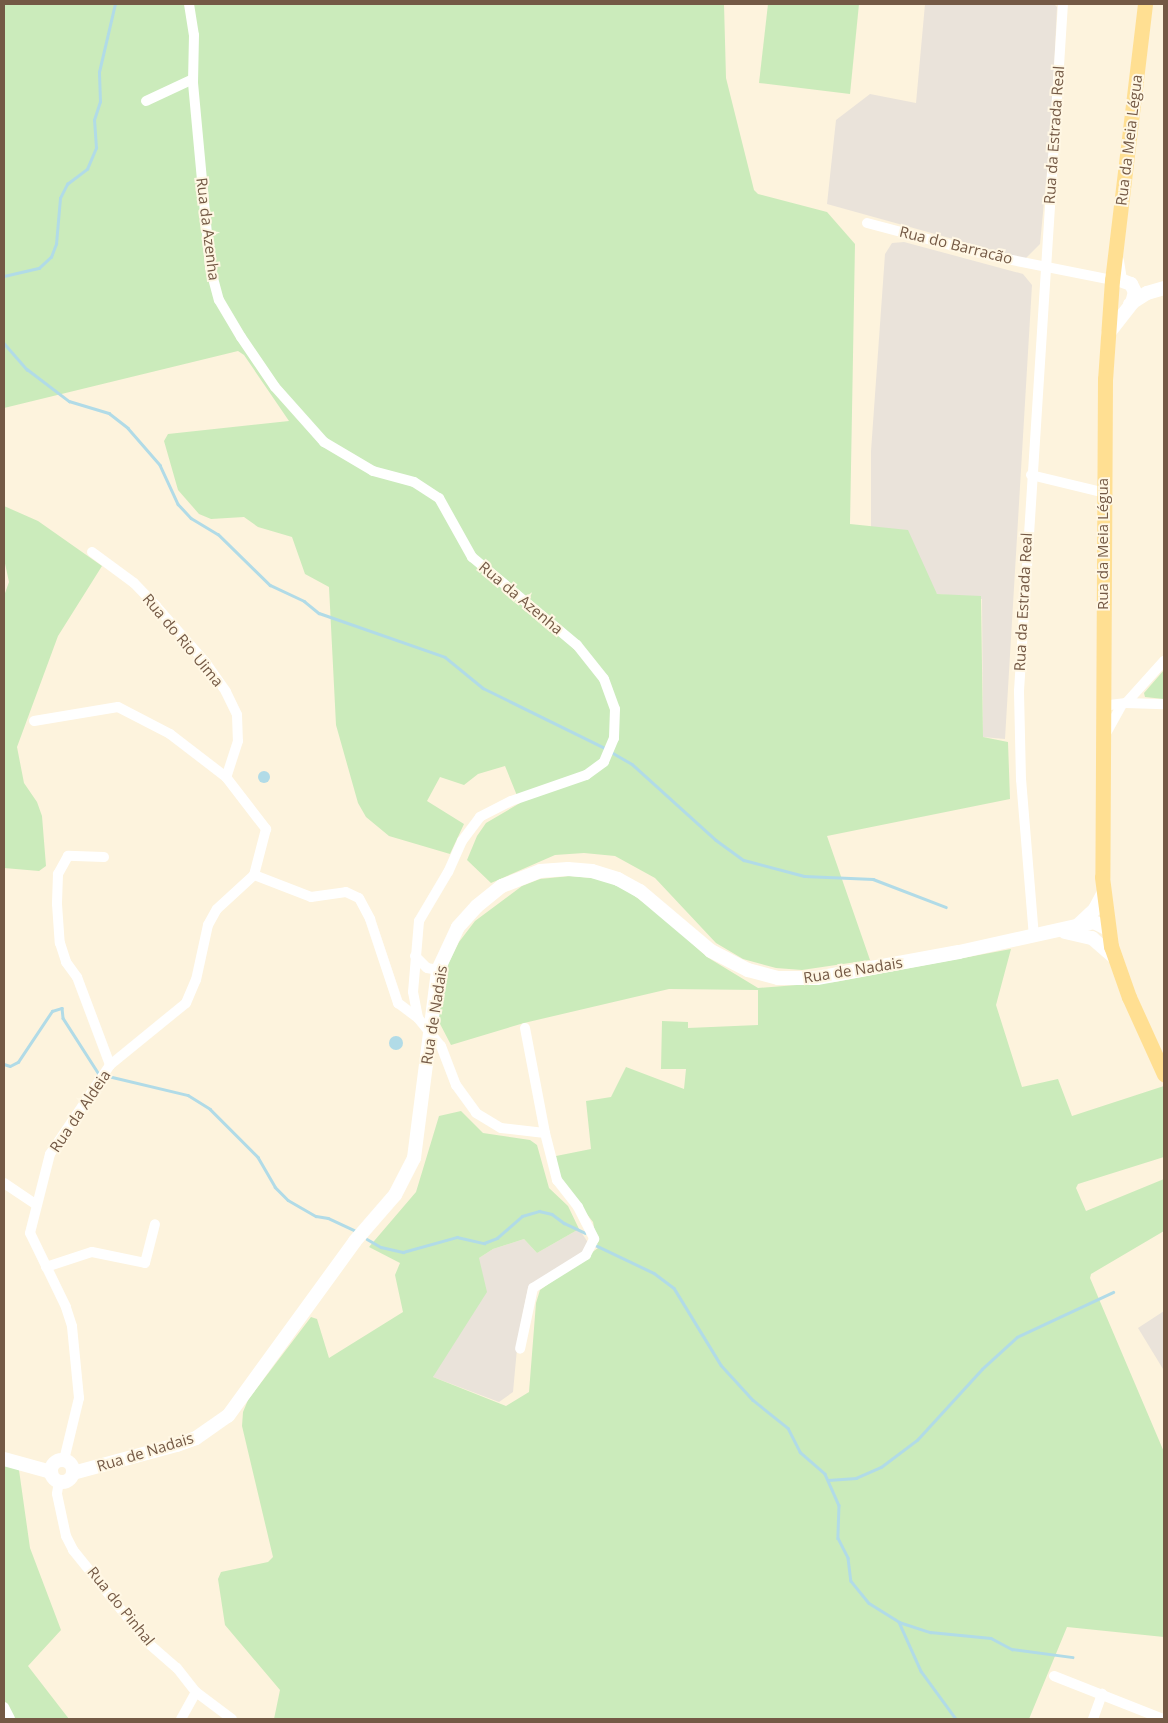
<!DOCTYPE html>
<html>
<head>
<meta charset="utf-8">
<style>
  body { margin:0 }
  #map { position:relative; width:1168px; height:1723px; overflow:hidden; background:#fdf3dd; font-family:"Open Sans",sans-serif }
  div>[style] { position:absolute }
  [style*='--x'] { left:calc(var(--x)*1px); top:calc(var(--y)*1px); width:calc(var(--w)*1px); rotate:calc(var(--a)*1deg) }
  .industrial>* { inset:0; background:#eae3da }
  .green>* { inset:0; background:#cbebbb }
  .water>* { inset:0; background:#b1dbe7 }
  .round { border-radius:50% }
  .stream>* { height:2.5px; margin:-1.25px; padding:0 1.25px; transform-origin:1.25px; border-radius:1.25px; background:#b1dbe7 }
  .street>* { height:10px; margin:-5px; padding:0 5px; transform-origin:5px; border-radius:5px; background:#fff }
  .secondary>* { height:14px; margin:-7px; padding:0 7px; transform-origin:7px; border-radius:7px; background:#fff }
  .secondary>.ring { margin:-7px; padding:0; box-sizing:content-box; background:none; border:14px solid #fff; border-radius:50% }
  .primary>* { height:15px; margin:-7.5px; padding:0 7.5px; transform-origin:7.5px; border-radius:7.5px; background:#ffdf92 }
  span { translate:-50% -50%; white-space:nowrap; text-align:center; line-height:1.15; -webkit-text-stroke:4px #fff7e4; paint-order:stroke }
  .street-label { font-size:15px; color:#745945 }
  .frame { position:absolute; inset:0; border:5px solid #745945; pointer-events:none }
</style>
</head>
<body>
<div id="map">
  <div class="industrial">
    <div style="clip-path:polygon(925px 4px,1054px 4px,1057px 7px,1051px 129px,1040px 244px,1025px 259px,827px 204px,836px 120px,870px 94px,916px 103px)"></div>
    <div style="clip-path:polygon(904px 242px,1023px 274px,1032px 285px,1005px 739px,983px 737px,982px 599px,937px 594px,871px 527px,871px 451px,885px 254px,892px 243px)"></div>
    <div style="clip-path:polygon(579px 1229px,589px 1244px,583px 1254px,528px 1288px,518px 1338px,513px 1392px,499px 1402px,433px 1377px,479px 1258px,493px 1249px,524px 1239px,537px 1253px)"></div>
    <div style="clip-path:polygon(1164px 1311px,1164px 1368px,1163px 1369px,1138px 1328px)"></div>
  </div>
  <div class="green">
    <div style="clip-path:polygon(4px 4px,724px 4px,726px 78px,754px 190px,758px 194px,827px 212px,855px 244px,850px 524px,908px 530px,937px 594px,981px 596px,983px 737px,1008px 742px,1010px 799px,827px 836px,870px 960px,802px 970px,776px 968px,743px 959px,716px 943px,655px 878px,615px 856px,584px 853px,555px 855px,491px 883px,467px 860px,477px 836px,486px 823px,520px 803px,505px 766px,478px 774px,464px 785px,440px 777px,427px 801px,464px 824px,450px 854px,389px 836px,366px 817px,358px 803px,336px 725px,329px 587px,305px 574px,292px 537px,258px 527px,244px 517px,211px 519px,199px 514px,178px 490px,164px 441px,168px 434px,289px 421px,244px 355px,238px 351px,4px 408px)"></div>
    <div style="clip-path:polygon(768px 4px,859px 4px,850px 94px,759px 83px)"></div>
    <div style="clip-path:polygon(4px 506px,38px 521px,102px 566px,58px 636px,17px 747px,24px 783px,37px 802px,42px 816px,46px 866px,39px 871px,4px 868px,4px 596px,9px 582px,4px 559px)"></div>
    <div style="clip-path:polygon(1164px 670px,1164px 699px,1145px 697px,1144px 693px)"></div>
    <div style="clip-path:polygon(570px 876px,602px 879px,628px 891px,663px 917px,707px 957px,758px 988px,835px 982px,1011px 949px,996px 1005px,1022px 1087px,1058px 1079px,1072px 1116px,1164px 1086px,1164px 1157px,1078px 1184px,1076px 1188px,1086px 1211px,1164px 1179px,1164px 1231px,1091px 1274px,1090px 1278px,1164px 1452px,1164px 1637px,1067px 1627px,1029px 1719px,274px 1719px,280px 1690px,225px 1625px,218px 1579px,221px 1572px,268px 1562px,273px 1557px,242px 1426px,243px 1412px,248px 1400px,311px 1317px,317px 1319px,329px 1358px,403px 1312px,395px 1275px,400px 1263px,369px 1247px,416px 1192px,439px 1116px,461px 1111px,483px 1133px,530px 1140px,537px 1145px,549px 1188px,568px 1206px,579px 1229px,537px 1253px,524px 1239px,493px 1249px,479px 1258px,487px 1292px,433px 1377px,506px 1406px,529px 1392px,536px 1303px,540px 1290px,598px 1248px,593px 1222px,560px 1180px,556px 1156px,591px 1149px,586px 1101px,611px 1097px,626px 1067px,684px 1089px,686px 1069px,661px 1069px,662px 1021px,688px 1022px,688px 1028px,758px 1025px,758px 990px,669px 989px,524px 1023px,451px 1045px,438px 1020px,448px 964px,459px 942px,475px 921px,522px 886px,540px 879px)"></div>
    <div style="clip-path:polygon(4px 1463px,19px 1470px,30px 1548px,61px 1630px,28px 1666px,69px 1719px,4px 1719px)"></div>
  </div>
  <div class="water">
    <div class="round" style="left:258px;top:771px;width:12px;height:12px"></div>
    <div class="round" style="left:389px;top:1036px;width:14px;height:14px"></div>
  </div>
  <div class="stream">
    <div style="--x:4;--y:276;--w:36;--a:-13"></div>
    <div style="--x:39;--y:268;--w:16;--a:-43"></div>
    <div style="--x:51;--y:257;--w:14;--a:-69"></div>
    <div style="--x:56;--y:244;--w:46;--a:-85"></div>
    <div style="--x:60;--y:198;--w:16;--a:-63"></div>
    <div style="--x:67;--y:184;--w:25;--a:-37"></div>
    <div style="--x:87;--y:169;--w:23;--a:-67"></div>
    <div style="--x:96;--y:148;--w:28;--a:-94"></div>
    <div style="--x:94;--y:120;--w:19;--a:-72"></div>
    <div style="--x:100;--y:102;--w:30;--a:-92"></div>
    <div style="--x:99;--y:72;--w:70;--a:-76.8"></div>
    <div style="--x:4;--y:343;--w:35;--a:49"></div>
    <div style="--x:27;--y:369;--w:53;--a:37.3"></div>
    <div style="--x:69;--y:401;--w:42;--a:16.7"></div>
    <div style="--x:109;--y:413;--w:24;--a:38"></div>
    <div style="--x:128;--y:428;--w:49;--a:49.1"></div>
    <div style="--x:160;--y:465;--w:43;--a:65.2"></div>
    <div style="--x:178;--y:504;--w:19;--a:47"></div>
    <div style="--x:191;--y:518;--w:31;--a:31"></div>
    <div style="--x:218;--y:534;--w:73;--a:44.4"></div>
    <div style="--x:270;--y:585;--w:38;--a:25"></div>
    <div style="--x:304;--y:601;--w:19;--a:39"></div>
    <div style="--x:319;--y:613;--w:133;--a:19.2"></div>
    <div style="--x:445;--y:657;--w:49;--a:39.2"></div>
    <div style="--x:483;--y:688;--w:134;--a:26.2"></div>
    <div style="--x:613;--y:753;--w:22;--a:30"></div>
    <div style="--x:632;--y:764;--w:113;--a:42.1"></div>
    <div style="--x:716;--y:840;--w:34;--a:36"></div>
    <div style="--x:744;--y:860;--w:62;--a:14.9"></div>
    <div style="--x:804;--y:876;--w:69;--a:2.5"></div>
    <div style="--x:873;--y:879;--w:78;--a:21"></div>
    <div style="--x:4;--y:1064;--w:6;--a:18"></div>
    <div style="--x:10;--y:1066;--w:9;--a:-27"></div>
    <div style="--x:18;--y:1062;--w:61;--a:-56.3"></div>
    <div style="--x:52;--y:1011;--w:10;--a:-17"></div>
    <div style="--x:62;--y:1008;--w:10;--a:84"></div>
    <div style="--x:63;--y:1018;--w:67;--a:57.3"></div>
    <div style="--x:108;--y:1076;--w:82;--a:13.4"></div>
    <div style="--x:188;--y:1095;--w:26;--a:32"></div>
    <div style="--x:210;--y:1109;--w:68;--a:45"></div>
    <div style="--x:258;--y:1157;--w:34;--a:60"></div>
    <div style="--x:275;--y:1187;--w:18;--a:45"></div>
    <div style="--x:288;--y:1200;--w:32;--a:30"></div>
    <div style="--x:316;--y:1216;--w:12;--a:9"></div>
    <div style="--x:328;--y:1218;--w:29;--a:25"></div>
    <div style="--x:367;--y:1239;--w:16;--a:30"></div>
    <div style="--x:381;--y:1247;--w:23;--a:13"></div>
    <div style="--x:403;--y:1252;--w:56;--a:-15.5"></div>
    <div style="--x:457;--y:1237;--w:28;--a:13"></div>
    <div style="--x:484;--y:1243;--w:14;--a:-21"></div>
    <div style="--x:497;--y:1238;--w:33;--a:-41"></div>
    <div style="--x:522;--y:1216;--w:18;--a:-16"></div>
    <div style="--x:539;--y:1211;--w:13;--a:13"></div>
    <div style="--x:552;--y:1214;--w:15;--a:37"></div>
    <div style="--x:564;--y:1223;--w:23;--a:25"></div>
    <div style="--x:595;--y:1245;--w:65;--a:25.4"></div>
    <div style="--x:654;--y:1273;--w:25;--a:37"></div>
    <div style="--x:674;--y:1288;--w:90;--a:58.6"></div>
    <div style="--x:721;--y:1365;--w:47;--a:47.6"></div>
    <div style="--x:753;--y:1400;--w:45;--a:38.7"></div>
    <div style="--x:788;--y:1428;--w:27;--a:63"></div>
    <div style="--x:800;--y:1452;--w:33;--a:41"></div>
    <div style="--x:825;--y:1474;--w:34;--a:66"></div>
    <div style="--x:839;--y:1505;--w:33;--a:92"></div>
    <div style="--x:838;--y:1538;--w:22;--a:63"></div>
    <div style="--x:848;--y:1558;--w:23;--a:83"></div>
    <div style="--x:851;--y:1581;--w:28;--a:51"></div>
    <div style="--x:869;--y:1603;--w:36;--a:32"></div>
    <div style="--x:899;--y:1622;--w:33;--a:18"></div>
    <div style="--x:930;--y:1632;--w:61;--a:5.6"></div>
    <div style="--x:991;--y:1638;--w:24;--a:28"></div>
    <div style="--x:1012;--y:1649;--w:61;--a:7.6"></div>
    <div style="--x:828;--y:1480;--w:28;--a:-4"></div>
    <div style="--x:856;--y:1478;--w:27;--a:-24"></div>
    <div style="--x:881;--y:1467;--w:45;--a:-36.9"></div>
    <div style="--x:917;--y:1440;--w:96;--a:-47.5"></div>
    <div style="--x:982;--y:1369;--w:47;--a:-42.4"></div>
    <div style="--x:1017;--y:1337;--w:106;--a:-25.1"></div>
    <div style="--x:899;--y:1622;--w:54;--a:65.8"></div>
    <div style="--x:921;--y:1671;--w:59;--a:53.9"></div>
  </div>
  <div class="street">
    <div style="--x:189;--y:4;--w:31;--a:81"></div>
    <div style="--x:194;--y:35;--w:48;--a:91.2"></div>
    <div style="--x:193;--y:83;--w:185;--a:84.7"></div>
    <div style="--x:210;--y:267;--w:34;--a:75"></div>
    <div style="--x:219;--y:300;--w:43;--a:59.3"></div>
    <div style="--x:241;--y:337;--w:60;--a:55.8"></div>
    <div style="--x:275;--y:387;--w:74;--a:48.3"></div>
    <div style="--x:324;--y:442;--w:57;--a:30.6"></div>
    <div style="--x:373;--y:471;--w:42;--a:15"></div>
    <div style="--x:414;--y:482;--w:30;--a:33"></div>
    <div style="--x:439;--y:498;--w:68;--a:60.8"></div>
    <div style="--x:472;--y:557;--w:137;--a:40"></div>
    <div style="--x:577;--y:645;--w:43;--a:51.5"></div>
    <div style="--x:604;--y:679;--w:32;--a:70"></div>
    <div style="--x:615;--y:709;--w:29;--a:92"></div>
    <div style="--x:614;--y:738;--w:26;--a:113"></div>
    <div style="--x:604;--y:762;--w:22;--a:144"></div>
    <div style="--x:586;--y:775;--w:79;--a:160.9"></div>
    <div style="--x:511;--y:801;--w:35;--a:153"></div>
    <div style="--x:480;--y:817;--w:30;--a:127"></div>
    <div style="--x:462;--y:841;--w:34;--a:114"></div>
    <div style="--x:448;--y:872;--w:57;--a:120.6"></div>
    <div style="--x:419;--y:921;--w:71;--a:94.8"></div>
    <div style="--x:413;--y:992;--w:26;--a:79"></div>
    <div style="--x:418;--y:1018;--w:36;--a:51"></div>
    <div style="--x:441;--y:1046;--w:42;--a:69"></div>
    <div style="--x:456;--y:1085;--w:34;--a:54"></div>
    <div style="--x:476;--y:1113;--w:29;--a:31"></div>
    <div style="--x:501;--y:1128;--w:44;--a:6.5"></div>
    <div style="--x:545;--y:1133;--w:49;--a:75.7"></div>
    <div style="--x:557;--y:1180;--w:34;--a:52"></div>
    <div style="--x:578;--y:1207;--w:36;--a:63"></div>
    <div style="--x:594;--y:1239;--w:18;--a:117"></div>
    <div style="--x:586;--y:1255;--w:62;--a:148.1"></div>
    <div style="--x:533;--y:1288;--w:62;--a:102"></div>
    <div style="--x:146;--y:101;--w:52;--a:-25.1"></div>
    <div style="--x:867;--y:223;--w:129;--a:14.8"></div>
    <div style="--x:992;--y:256;--w:122;--a:11.3"></div>
    <div style="--x:1031;--y:475;--w:73;--a:13.5"></div>
    <div style="--x:92;--y:552;--w:52;--a:36.4"></div>
    <div style="--x:134;--y:583;--w:32;--a:46"></div>
    <div style="--x:156;--y:606;--w:76;--a:48.7"></div>
    <div style="--x:206;--y:663;--w:35;--a:55"></div>
    <div style="--x:226;--y:692;--w:25;--a:64"></div>
    <div style="--x:237;--y:715;--w:26;--a:88"></div>
    <div style="--x:238;--y:741;--w:38;--a:108"></div>
    <div style="--x:1126;--y:703;--w:38;--a:2"></div>
    <div style="--x:1102;--y:706;--w:24;--a:-7"></div>
    <div style="--x:1126;--y:703;--w:57;--a:-47.9"></div>
    <div style="--x:34;--y:721;--w:85;--a:-9.5"></div>
    <div style="--x:118;--y:707;--w:59;--a:27.4"></div>
    <div style="--x:170;--y:734;--w:71;--a:37.5"></div>
    <div style="--x:226;--y:777;--w:66;--a:52.4"></div>
    <div style="--x:266;--y:829;--w:48;--a:104.6"></div>
    <div style="--x:1104;--y:737;--w:37;--a:-61"></div>
    <div style="--x:104;--y:857;--w:36;--a:-178"></div>
    <div style="--x:68;--y:856;--w:21;--a:119"></div>
    <div style="--x:58;--y:874;--w:30;--a:92"></div>
    <div style="--x:57;--y:904;--w:39;--a:86"></div>
    <div style="--x:60;--y:943;--w:20;--a:72"></div>
    <div style="--x:66;--y:962;--w:19;--a:54"></div>
    <div style="--x:77;--y:977;--w:94;--a:69.4"></div>
    <div style="--x:254;--y:875;--w:61;--a:21.1"></div>
    <div style="--x:311;--y:897;--w:35;--a:-8"></div>
    <div style="--x:346;--y:892;--w:14;--a:25"></div>
    <div style="--x:359;--y:898;--w:24;--a:62"></div>
    <div style="--x:370;--y:919;--w:89;--a:71.6"></div>
    <div style="--x:398;--y:1003;--w:25;--a:37"></div>
    <div style="--x:1034;--y:937;--w:158;--a:-94.7"></div>
    <div style="--x:1021;--y:780;--w:89;--a:-91.3"></div>
    <div style="--x:1019;--y:691;--w:688;--a:-86.34"></div>
    <div style="--x:415;--y:956;--w:17;--a:45"></div>
    <div style="--x:427;--y:968;--w:11;--a:10"></div>
    <div style="--x:525;--y:1028;--w:107;--a:79.2"></div>
    <div style="--x:4;--y:1183;--w:37;--a:34"></div>
    <div style="--x:46;--y:1267;--w:48;--a:-18.1"></div>
    <div style="--x:92;--y:1252;--w:54;--a:11.7"></div>
    <div style="--x:145;--y:1263;--w:40;--a:-75.6"></div>
    <div style="--x:64;--y:1460;--w:64;--a:-76.4"></div>
    <div style="--x:79;--y:1398;--w:72;--a:-95.6"></div>
    <div style="--x:72;--y:1326;--w:20;--a:-108"></div>
    <div style="--x:66;--y:1307;--w:82;--a:-115.9"></div>
    <div style="--x:30;--y:1233;--w:81;--a:-75.8"></div>
    <div style="--x:50;--y:1154;--w:107;--a:-56"></div>
    <div style="--x:110;--y:1065;--w:98;--a:-39.2"></div>
    <div style="--x:186;--y:1003;--w:25;--a:-67"></div>
    <div style="--x:196;--y:980;--w:56;--a:-77.7"></div>
    <div style="--x:208;--y:925;--w:18;--a:-61"></div>
    <div style="--x:217;--y:909;--w:50;--a:-42.6"></div>
    <div style="--x:59;--y:1481;--w:13;--a:99"></div>
    <div style="--x:57;--y:1494;--w:43;--a:77.9"></div>
    <div style="--x:66;--y:1536;--w:16;--a:63"></div>
    <div style="--x:73;--y:1550;--w:119;--a:51.1"></div>
    <div style="--x:148;--y:1643;--w:38;--a:41"></div>
    <div style="--x:177;--y:1668;--w:31;--a:52"></div>
    <div style="--x:196;--y:1692;--w:31;--a:119"></div>
    <div style="--x:1054;--y:1676;--w:117;--a:21.5"></div>
    <div style="--x:196;--y:1692;--w:45;--a:36.9"></div>
    <div style="--x:4;--y:1707;--w:13;--a:63"></div>
    <div style="--x:1093;--y:1719;--w:27;--a:-70"></div>
  </div>
  <div class="secondary">
    <div style="--x:1130;--y:304;--w:20;--a:-33"></div>
    <div style="--x:1147;--y:293;--w:18;--a:-16"></div>
    <div style="--x:1108;--y:334;--w:39;--a:-52"></div>
    <div style="--x:1132;--y:303;--w:11;--a:-75"></div>
    <div style="--x:1135;--y:292;--w:9;--a:-117"></div>
    <div style="--x:1131;--y:284;--w:12;--a:-160"></div>
    <div style="--x:1120;--y:280;--w:19;--a:-99"></div>
    <div style="--x:1078;--y:925;--w:23;--a:-43"></div>
    <div style="--x:1095;--y:909;--w:17;--a:-62"></div>
    <div style="--x:1065;--y:932;--w:28;--a:13"></div>
    <div style="--x:1092;--y:938;--w:29;--a:41"></div>
    <div style="--x:4;--y:1459;--w:49;--a:15.5"></div>
    <div class="ring" style="left:51px;top:1460px;width:8px;height:8px"></div>
    <div style="--x:73;--y:1473;--w:108;--a:-15.1"></div>
    <div style="--x:177;--y:1445;--w:20;--a:-20"></div>
    <div style="--x:196;--y:1438;--w:39;--a:-35"></div>
    <div style="--x:228;--y:1416;--w:216;--a:-54"></div>
    <div style="--x:355;--y:1241;--w:61;--a:-49"></div>
    <div style="--x:395;--y:1195;--w:42;--a:-62.8"></div>
    <div style="--x:414;--y:1158;--w:190;--a:-82.7"></div>
    <div style="--x:438;--y:970;--w:47;--a:-65.1"></div>
    <div style="--x:458;--y:927;--w:28;--a:-48"></div>
    <div style="--x:477;--y:906;--w:32;--a:-39"></div>
    <div style="--x:502;--y:886;--w:41;--a:-21.5"></div>
    <div style="--x:540;--y:871;--w:28;--a:-4"></div>
    <div style="--x:568;--y:869;--w:24;--a:5"></div>
    <div style="--x:592;--y:871;--w:27;--a:17"></div>
    <div style="--x:618;--y:879;--w:25;--a:29"></div>
    <div style="--x:640;--y:891;--w:93;--a:40.2"></div>
    <div style="--x:711;--y:951;--w:42;--a:27.2"></div>
    <div style="--x:748;--y:970;--w:31;--a:15"></div>
    <div style="--x:778;--y:978;--w:39;--a:0"></div>
    <div style="--x:817;--y:978;--w:144;--a:-10.4"></div>
    <div style="--x:959;--y:952;--w:138;--a:-12.5"></div>
    <div style="--x:1094;--y:922;--w:16;--a:27"></div>
  </div>
  <div class="primary">
    <div style="--x:1145;--y:4;--w:278;--a:96.8"></div>
    <div style="--x:1112;--y:280;--w:99;--a:94"></div>
    <div style="--x:1105;--y:379;--w:498;--a:90.3"></div>
    <div style="--x:1102;--y:877;--w:70;--a:82.6"></div>
    <div style="--x:1111;--y:946;--w:54;--a:70.6"></div>
    <div style="--x:1129;--y:997;--w:85;--a:65.6"></div>
  </div>
  <div class="street-label">
    <span style="left:1054px;top:135px;rotate:-86deg">Rua da Estrada Real</span>
    <span style="left:1129px;top:140px;rotate:-83deg">Rua da Meia Légua</span>
    <span style="left:208px;top:229px;rotate:83deg">Rua da Azenha</span>
    <span style="left:956px;top:245px;rotate:14deg">Rua do Barracão</span>
    <span style="left:1103px;top:544px;rotate:-90deg">Rua da Meia Légua</span>
    <span style="left:521px;top:598px;rotate:40deg">Rua da Azenha</span>
    <span style="left:1023px;top:602px;rotate:-87deg">Rua da Estrada Real</span>
    <span style="left:183px;top:640px;rotate:50deg">Rua do Rio Uima</span>
    <span style="left:853px;top:970px;rotate:-9deg">Rua de Nadais</span>
    <span style="left:434px;top:1015px;rotate:-81deg">Rua de Nadais</span>
    <span style="left:80px;top:1111px;rotate:-56deg">Rua da Aldeia</span>
    <span style="left:145px;top:1452px;rotate:-17deg">Rua de Nadais</span>
    <span style="left:121px;top:1606px;rotate:51deg">Rua do Pinhal</span>
  </div>
  <div class="frame"></div>
</div>
</body>
</html>
